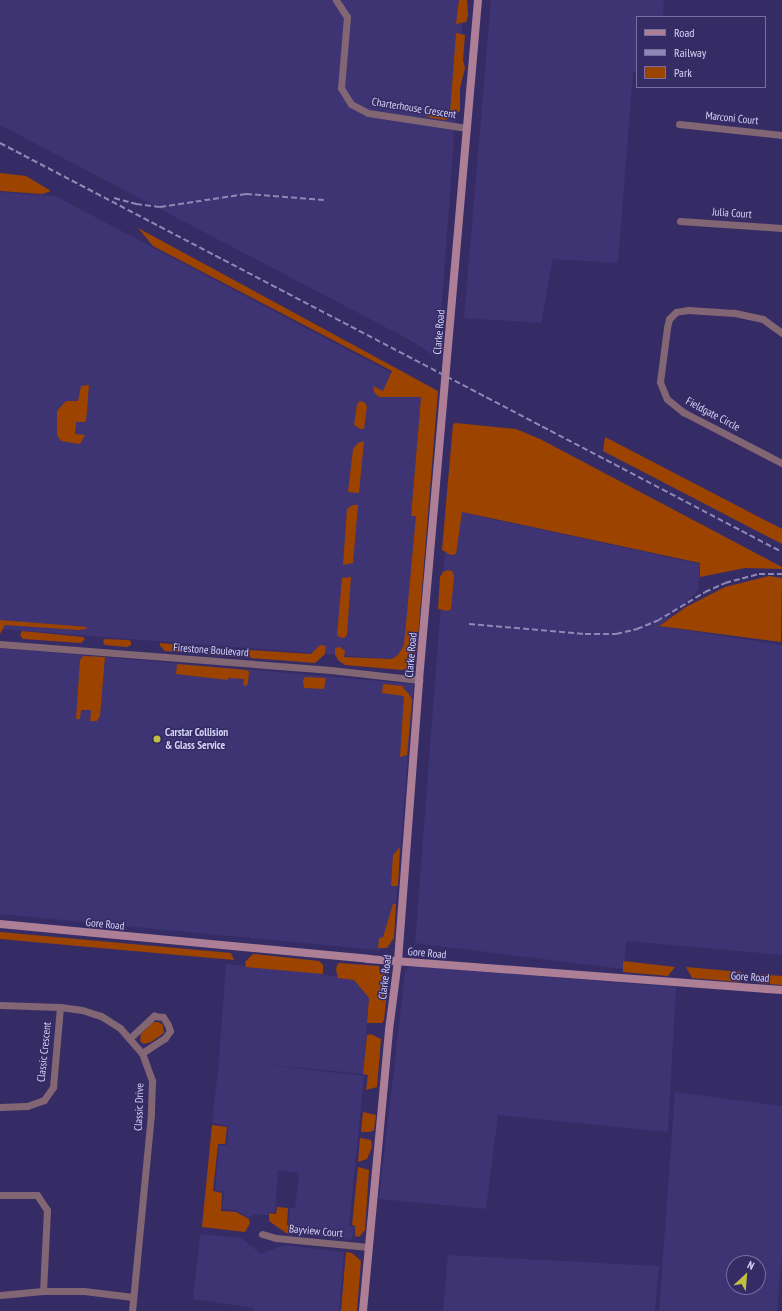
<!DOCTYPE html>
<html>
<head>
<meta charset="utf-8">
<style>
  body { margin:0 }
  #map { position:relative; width:782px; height:1311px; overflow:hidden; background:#362c65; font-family:"PT Sans Narrow",sans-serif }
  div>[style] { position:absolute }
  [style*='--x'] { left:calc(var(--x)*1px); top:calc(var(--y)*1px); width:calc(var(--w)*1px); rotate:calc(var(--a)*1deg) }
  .built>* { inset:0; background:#3e3373 }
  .green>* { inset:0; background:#9d4300 }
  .minor>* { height:7px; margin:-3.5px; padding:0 3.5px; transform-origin:3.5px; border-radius:3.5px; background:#836674 }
  .secondary>* { height:8px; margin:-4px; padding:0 4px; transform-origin:4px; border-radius:4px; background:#ad7f96 }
  .rail>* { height:2px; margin-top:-1px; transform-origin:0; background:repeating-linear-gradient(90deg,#8e88b5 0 6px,transparent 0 9px) }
  .dots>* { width:11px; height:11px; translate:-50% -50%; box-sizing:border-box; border:2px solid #362c65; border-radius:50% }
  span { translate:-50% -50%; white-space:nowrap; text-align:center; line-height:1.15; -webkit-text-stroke:3px #362c65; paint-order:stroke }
  .street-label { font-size:11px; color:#d6d4f7 }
  .poi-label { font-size:11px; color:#d6d4f7; font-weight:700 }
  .left { translate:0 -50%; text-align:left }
  .legend { position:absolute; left:636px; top:16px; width:130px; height:72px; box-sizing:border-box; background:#362c65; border:1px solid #766f9f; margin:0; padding:5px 7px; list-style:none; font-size:12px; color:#d6d4f7 }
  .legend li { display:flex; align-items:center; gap:8px; height:20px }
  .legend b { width:20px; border:1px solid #766f9f }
  .north { position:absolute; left:726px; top:1255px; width:40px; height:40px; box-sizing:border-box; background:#362c65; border:1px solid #766f9f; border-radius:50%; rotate:26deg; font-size:11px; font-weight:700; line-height:16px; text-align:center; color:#d6d4f7 }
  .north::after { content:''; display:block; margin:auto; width:14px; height:18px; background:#c1be40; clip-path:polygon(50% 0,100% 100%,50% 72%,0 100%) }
</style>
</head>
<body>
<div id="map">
  <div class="built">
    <div style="clip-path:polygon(0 0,464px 0,438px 358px,408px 339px,0 125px)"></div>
    <div style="clip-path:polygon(491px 0,664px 0,663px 17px,637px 17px,637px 72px,633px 72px,618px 263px,553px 259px,541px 323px,464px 318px)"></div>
    <div style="clip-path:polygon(0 192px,55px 196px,422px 389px,411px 516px,417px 516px,404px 660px,0 629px)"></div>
    <div style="clip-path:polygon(461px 512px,700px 564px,698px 591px,659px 626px,782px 645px,782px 955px,627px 941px,623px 969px,415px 943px,445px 552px)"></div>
    <div style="clip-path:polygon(0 648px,414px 684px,393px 937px,387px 948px,376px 950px,0 914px)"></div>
    <div style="clip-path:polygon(226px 964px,323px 974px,354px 980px,369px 998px,363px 1074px,260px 1064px,364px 1076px,349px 1226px,354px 1227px,352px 1240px,297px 1234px,297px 1226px,288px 1224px,290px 1208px,295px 1208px,299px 1173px,278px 1170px,275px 1212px,268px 1212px,268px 1215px,256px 1214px,248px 1217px,235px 1210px,222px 1209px,224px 1192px,215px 1190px,219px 1145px,227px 1145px,228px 1126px,212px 1123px,219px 1060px)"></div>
    <div style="clip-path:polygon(411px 966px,676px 987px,668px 1132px,498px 1115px,486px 1209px,379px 1199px,405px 972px)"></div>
    <div style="clip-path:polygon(evenodd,675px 1092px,782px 1106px,782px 1254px,777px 1311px,659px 1311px,675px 1092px,734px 1263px,758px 1263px,758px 1287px,734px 1287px,734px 1263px)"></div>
    <div style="clip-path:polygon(200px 1234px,241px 1238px,261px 1254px,284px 1245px,344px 1252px,339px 1311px,254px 1311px,254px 1308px,193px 1299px)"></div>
    <div style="clip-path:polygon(448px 1255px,659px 1266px,655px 1311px,443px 1311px)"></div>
  </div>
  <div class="green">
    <div style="clip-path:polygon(459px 0,467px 0,468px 16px,466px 22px,456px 24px)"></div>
    <div style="clip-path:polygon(456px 33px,465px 35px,463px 60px,465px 68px,460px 88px,460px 111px,454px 116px,445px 120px,431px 118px,425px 115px,426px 109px,450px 113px)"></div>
    <div style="clip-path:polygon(0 173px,26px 176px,51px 191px,42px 194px,0 191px)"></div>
    <div style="clip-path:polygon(138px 228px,438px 391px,417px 649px,413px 664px,407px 669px,402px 670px,345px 665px,338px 660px,335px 654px,335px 648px,340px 647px,345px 651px,344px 657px,392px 659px,398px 655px,404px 645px,416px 516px,411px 516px,421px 397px,379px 397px,374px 392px,373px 386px,383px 391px,392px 371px,153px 246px)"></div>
    <div style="clip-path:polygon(89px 385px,86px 422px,76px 422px,75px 434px,85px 435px,80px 444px,61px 441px,57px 435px,57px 411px,66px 401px,78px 401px,81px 386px)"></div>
    <div style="clip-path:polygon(360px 401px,364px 402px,367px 406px,364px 429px,360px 429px,354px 425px,357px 404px)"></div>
    <div style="clip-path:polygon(456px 423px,516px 429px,540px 439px,782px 567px,782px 569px,745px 568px,700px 577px,700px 563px,462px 512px,456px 554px,451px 555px,442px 550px,453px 424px)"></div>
    <div style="clip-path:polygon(605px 437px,782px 529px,782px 544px,603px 451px)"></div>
    <div style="clip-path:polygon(364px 441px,359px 493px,348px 492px,353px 449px,358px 443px)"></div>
    <div style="clip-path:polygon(353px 505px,358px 505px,353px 563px,343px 565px,347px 509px)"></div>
    <div style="clip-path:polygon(448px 570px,452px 571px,454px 576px,451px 609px,448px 611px,438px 609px,440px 577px,443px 572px)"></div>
    <div style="clip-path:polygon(769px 576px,782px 578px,781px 642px,659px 626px,686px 607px,725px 587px)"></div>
    <div style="clip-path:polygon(351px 577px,347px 635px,344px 638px,339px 637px,337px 635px,342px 578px)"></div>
    <div style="clip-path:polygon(0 620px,88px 627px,85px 629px,79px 630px,5px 625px,0 634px)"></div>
    <div style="clip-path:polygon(22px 631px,83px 637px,85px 639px,81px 643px,23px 639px,20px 635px)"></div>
    <div style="clip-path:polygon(104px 639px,129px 640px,131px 642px,131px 645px,127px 647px,105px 645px,103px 642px)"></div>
    <div style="clip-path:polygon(160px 643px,241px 650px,243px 652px,238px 657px,165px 651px,160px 646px)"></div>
    <div style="clip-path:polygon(320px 645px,326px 646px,325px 654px,315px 663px,251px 658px,248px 654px,249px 650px,311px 654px)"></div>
    <div style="clip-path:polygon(83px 656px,105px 657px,100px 716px,97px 721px,90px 721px,91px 710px,81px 710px,80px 719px,76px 719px,80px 660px)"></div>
    <div style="clip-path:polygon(177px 664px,247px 670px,249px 672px,248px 683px,246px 686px,243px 685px,244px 679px,228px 678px,228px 680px,176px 674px)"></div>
    <div style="clip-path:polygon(305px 677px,326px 678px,324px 689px,304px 688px,303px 681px)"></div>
    <div style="clip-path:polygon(383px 684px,403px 686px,403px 688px,409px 694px,412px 700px,407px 755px,400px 757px,404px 696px,382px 693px)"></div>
    <div style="clip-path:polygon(400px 847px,398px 886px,391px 886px,393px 855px)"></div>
    <div style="clip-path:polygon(393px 904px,396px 904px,394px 938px,387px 948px,378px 948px,379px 938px,383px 937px)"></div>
    <div style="clip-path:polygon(0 932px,231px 953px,234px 960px,0 939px)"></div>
    <div style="clip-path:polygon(253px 954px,319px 961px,323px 965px,323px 974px,246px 967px,245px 962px)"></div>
    <div style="clip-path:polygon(623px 961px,675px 967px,668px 976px,623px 972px)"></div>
    <div style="clip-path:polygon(339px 963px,379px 966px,380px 974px,389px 975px,384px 1020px,382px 1023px,367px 1023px,369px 998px,354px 980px,338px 978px,336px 970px,337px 965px)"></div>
    <div style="clip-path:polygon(686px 967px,741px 972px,741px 979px,740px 982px,692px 978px)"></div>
    <div style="clip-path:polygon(755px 974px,782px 976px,782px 985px,757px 983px,755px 980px)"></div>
    <div style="clip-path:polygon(153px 1022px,158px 1022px,163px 1025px,164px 1033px,151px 1042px,144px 1044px,140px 1041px,141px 1034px)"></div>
    <div style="clip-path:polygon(371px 1034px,381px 1039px,377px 1087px,366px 1090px,368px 1075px,363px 1074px,367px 1035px)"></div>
    <div style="clip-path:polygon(363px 1112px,376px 1115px,374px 1130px,370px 1132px,361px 1132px)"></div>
    <div style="clip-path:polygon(212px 1125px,227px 1127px,225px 1144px,218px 1144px,213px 1191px,222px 1193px,221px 1211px,236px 1212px,249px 1219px,250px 1223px,245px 1232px,202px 1227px)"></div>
    <div style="clip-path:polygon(360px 1138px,371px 1140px,372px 1147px,367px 1159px,358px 1162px)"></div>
    <div style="clip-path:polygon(358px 1167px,369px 1170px,365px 1230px,359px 1237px,355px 1236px,355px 1226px,352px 1225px)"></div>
    <div style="clip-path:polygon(277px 1207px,288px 1208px,287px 1225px,295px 1226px,294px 1234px,286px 1233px,269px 1221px,269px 1213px,276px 1214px)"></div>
    <div style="clip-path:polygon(346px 1252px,352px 1253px,361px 1261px,357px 1311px,341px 1311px)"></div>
  </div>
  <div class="minor">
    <div style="--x:336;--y:0;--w:20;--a:57"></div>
    <div style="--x:347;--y:17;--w:71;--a:94.8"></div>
    <div style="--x:341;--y:88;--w:19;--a:58"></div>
    <div style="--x:351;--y:104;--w:19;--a:28"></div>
    <div style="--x:368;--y:113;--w:100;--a:8.6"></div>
    <div style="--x:679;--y:124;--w:104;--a:6.1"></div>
    <div style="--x:680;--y:221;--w:102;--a:3.9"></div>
    <div style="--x:782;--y:333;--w:24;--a:-144"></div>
    <div style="--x:763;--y:319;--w:30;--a:-168"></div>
    <div style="--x:734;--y:313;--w:46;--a:-176.3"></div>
    <div style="--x:688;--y:310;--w:12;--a:171"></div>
    <div style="--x:676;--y:312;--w:10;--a:135"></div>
    <div style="--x:669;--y:319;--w:9;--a:103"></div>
    <div style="--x:667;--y:328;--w:54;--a:97.4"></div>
    <div style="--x:660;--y:382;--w:18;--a:68"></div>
    <div style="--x:667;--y:399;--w:21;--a:39"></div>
    <div style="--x:683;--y:412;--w:111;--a:27.3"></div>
    <div style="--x:0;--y:644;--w:332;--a:4.5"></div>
    <div style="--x:331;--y:670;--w:89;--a:6.5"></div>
    <div style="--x:0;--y:1005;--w:60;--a:1.9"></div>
    <div style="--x:60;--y:1007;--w:22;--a:8"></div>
    <div style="--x:82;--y:1010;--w:20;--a:18"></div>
    <div style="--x:101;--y:1016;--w:22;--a:32"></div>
    <div style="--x:120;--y:1028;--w:33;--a:49"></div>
    <div style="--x:142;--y:1053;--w:30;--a:70"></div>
    <div style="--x:152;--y:1081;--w:33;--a:92"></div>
    <div style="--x:151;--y:1114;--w:198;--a:95.5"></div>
    <div style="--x:130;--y:1038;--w:33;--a:-43"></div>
    <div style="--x:154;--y:1016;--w:9;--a:6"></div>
    <div style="--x:163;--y:1017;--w:9;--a:58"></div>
    <div style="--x:168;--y:1025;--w:6;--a:72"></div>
    <div style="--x:170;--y:1031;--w:9;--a:126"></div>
    <div style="--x:165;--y:1038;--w:27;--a:147"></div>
    <div style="--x:0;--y:1107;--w:27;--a:-2"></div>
    <div style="--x:27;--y:1106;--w:18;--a:-19"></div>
    <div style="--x:44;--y:1100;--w:16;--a:-55"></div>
    <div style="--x:53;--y:1087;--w:80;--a:-85"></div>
    <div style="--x:0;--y:1195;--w:37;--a:0"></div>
    <div style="--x:37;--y:1195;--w:18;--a:56"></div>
    <div style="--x:47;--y:1210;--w:81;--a:92.8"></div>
    <div style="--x:262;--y:1234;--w:15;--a:16"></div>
    <div style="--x:276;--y:1238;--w:93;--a:5.5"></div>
    <div style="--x:0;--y:1295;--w:43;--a:-5.3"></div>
    <div style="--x:43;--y:1291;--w:41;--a:0"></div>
    <div style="--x:84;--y:1291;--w:49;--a:7"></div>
  </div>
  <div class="secondary">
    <div style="--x:0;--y:924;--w:370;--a:5.4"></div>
    <div style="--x:368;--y:959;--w:415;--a:4.3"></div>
    <div style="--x:363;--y:1311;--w:282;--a:-84.7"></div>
    <div style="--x:389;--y:1030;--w:70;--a:-82.6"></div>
    <div style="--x:398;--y:961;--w:282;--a:-85.7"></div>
    <div style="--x:419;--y:680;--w:683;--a:-85.04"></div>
  </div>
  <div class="rail">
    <div style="--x:0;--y:143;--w:882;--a:27.61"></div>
    <div style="--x:114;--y:198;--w:23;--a:15"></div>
    <div style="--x:136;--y:204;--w:24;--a:7"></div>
    <div style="--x:160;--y:207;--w:87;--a:-8.6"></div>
    <div style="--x:246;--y:194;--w:78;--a:4.4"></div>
    <div style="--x:469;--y:624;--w:116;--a:4.9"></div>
    <div style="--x:585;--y:634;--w:31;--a:0"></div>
    <div style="--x:616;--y:634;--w:22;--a:-13"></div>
    <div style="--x:637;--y:629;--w:22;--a:-22"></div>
    <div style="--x:657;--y:621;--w:56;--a:-31.1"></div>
    <div style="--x:705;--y:592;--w:22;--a:-24"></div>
    <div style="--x:725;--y:583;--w:35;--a:-15"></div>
    <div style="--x:759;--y:574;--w:23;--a:0"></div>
  </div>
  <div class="dots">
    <div style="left:157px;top:739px;background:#c1be40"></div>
  </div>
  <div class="street-label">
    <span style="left:414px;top:108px;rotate:9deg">Charterhouse Crescent</span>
    <span style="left:732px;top:118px;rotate:6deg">Marconi Court</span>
    <span style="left:732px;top:213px;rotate:4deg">Julia Court</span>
    <span style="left:439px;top:332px;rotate:-85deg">Clarke Road</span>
    <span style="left:713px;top:414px;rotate:28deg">Fieldgate Circle</span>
    <span style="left:211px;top:650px;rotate:4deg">Firestone Boulevard</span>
    <span style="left:411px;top:655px;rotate:-85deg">Clarke Road</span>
    <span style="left:105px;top:924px;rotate:6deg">Gore Road</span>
    <span style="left:427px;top:953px;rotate:5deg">Gore Road</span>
    <span style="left:385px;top:977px;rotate:-83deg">Clarke Road</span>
    <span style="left:750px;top:977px;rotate:4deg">Gore Road</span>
    <span style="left:44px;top:1052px;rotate:-84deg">Classic Crescent</span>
    <span style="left:139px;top:1107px;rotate:-88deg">Classic Drive</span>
    <span style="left:316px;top:1231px;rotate:5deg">Bayview Court</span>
  </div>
  <div class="poi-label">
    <span class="left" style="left:165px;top:739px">Carstar Collision<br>&amp; Glass Service</span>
  </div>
  <ul class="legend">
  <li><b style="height:5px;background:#ad7f96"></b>Road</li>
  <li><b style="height:5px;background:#8e88b5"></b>Railway</li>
  <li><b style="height:11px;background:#9d4300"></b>Park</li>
  </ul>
  <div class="north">N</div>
</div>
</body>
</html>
